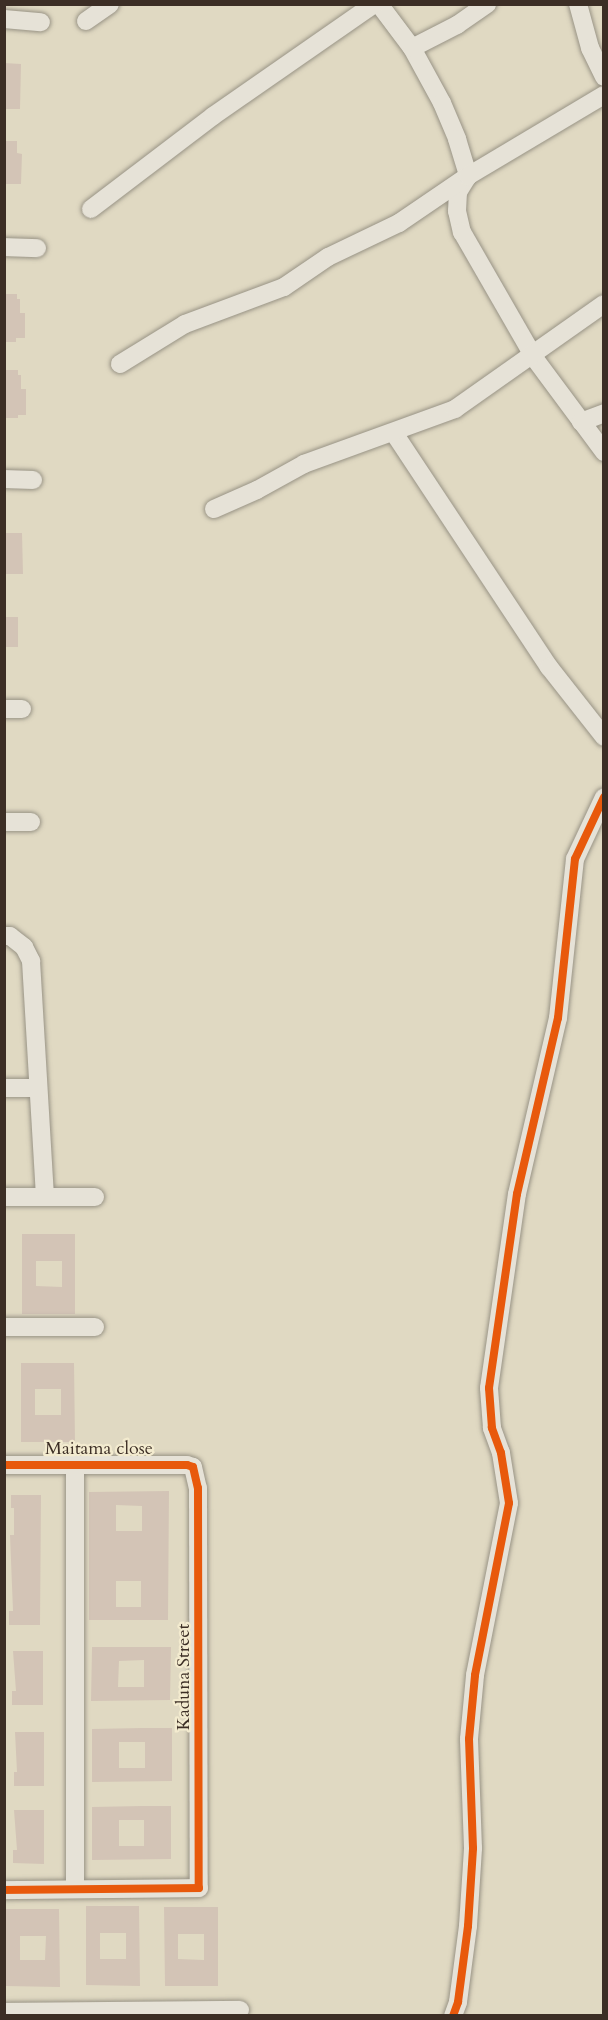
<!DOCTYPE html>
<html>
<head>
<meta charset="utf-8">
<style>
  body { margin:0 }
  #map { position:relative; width:608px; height:2020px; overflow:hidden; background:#e0d9c2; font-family:Cardo,serif }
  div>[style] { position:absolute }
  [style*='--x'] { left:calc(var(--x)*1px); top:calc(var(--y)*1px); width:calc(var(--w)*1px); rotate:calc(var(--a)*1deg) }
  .building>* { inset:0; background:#d3c4b6 }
  .roads { filter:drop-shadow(0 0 2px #989385) drop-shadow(0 0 2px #989385) }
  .minor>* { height:18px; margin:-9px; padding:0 9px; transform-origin:9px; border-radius:9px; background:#e6e2d7 }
  .cycleway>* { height:8px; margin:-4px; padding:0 4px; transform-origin:4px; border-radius:4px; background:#e8590c }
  span { translate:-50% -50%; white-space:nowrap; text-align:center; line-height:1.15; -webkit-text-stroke:4.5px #f3ebcf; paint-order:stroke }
  .street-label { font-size:18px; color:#3c2e25 }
  .frame { position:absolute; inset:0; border:6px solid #3c2e25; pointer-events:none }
</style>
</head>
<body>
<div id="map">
  <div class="building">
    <div style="clip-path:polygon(4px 63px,21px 64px,20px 109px,4px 109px)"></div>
    <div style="clip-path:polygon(4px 141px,17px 141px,17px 153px,22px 154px,21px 184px,4px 184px)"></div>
    <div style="clip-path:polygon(4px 294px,17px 294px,17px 299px,20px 299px,20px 313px,25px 313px,25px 338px,16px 338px,16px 342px,4px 342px)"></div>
    <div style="clip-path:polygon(4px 370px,18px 370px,18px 375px,21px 375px,21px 389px,26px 389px,26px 415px,18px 415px,18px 418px,4px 418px)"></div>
    <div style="clip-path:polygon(4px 533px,22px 533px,23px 574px,4px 574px)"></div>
    <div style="clip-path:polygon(4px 617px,18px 617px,18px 647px,4px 647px)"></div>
    <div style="clip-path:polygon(evenodd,22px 1234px,75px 1234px,75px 1314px,22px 1314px,22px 1234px,36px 1261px,62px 1261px,62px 1287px,36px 1286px,36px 1261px)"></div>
    <div style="clip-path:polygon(evenodd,21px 1363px,74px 1363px,75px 1442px,21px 1442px,21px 1363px,35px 1389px,61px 1389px,61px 1415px,35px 1415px,35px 1389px)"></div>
    <div style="clip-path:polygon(evenodd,169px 1491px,168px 1620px,89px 1620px,89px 1492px,169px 1491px,116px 1505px,142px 1506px,142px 1531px,116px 1531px,116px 1505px,169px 1491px,116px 1581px,141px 1581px,141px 1607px,116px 1607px,116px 1581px)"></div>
    <div style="clip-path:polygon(11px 1495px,41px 1495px,40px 1625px,9px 1625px,9px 1611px,13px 1611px,10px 1535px,14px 1535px,14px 1508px,11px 1508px)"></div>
    <div style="clip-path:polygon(evenodd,92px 1647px,171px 1647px,170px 1700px,91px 1701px,92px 1647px,144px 1660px,144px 1687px,118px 1687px,119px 1661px,144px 1660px)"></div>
    <div style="clip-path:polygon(13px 1651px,43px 1651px,43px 1705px,12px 1705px,12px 1691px,16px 1691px)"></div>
    <div style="clip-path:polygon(evenodd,142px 1728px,172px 1728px,172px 1781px,92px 1782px,92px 1729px,142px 1728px,119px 1742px,145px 1742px,145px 1768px,119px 1768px,119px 1742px)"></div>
    <div style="clip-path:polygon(15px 1732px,44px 1732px,44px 1786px,14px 1786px,14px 1772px,17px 1772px)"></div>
    <div style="clip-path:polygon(evenodd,142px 1806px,171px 1806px,171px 1859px,92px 1860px,92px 1807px,142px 1806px,119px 1820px,144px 1820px,144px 1846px,119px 1846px,119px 1820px)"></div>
    <div style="clip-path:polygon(14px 1810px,44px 1810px,44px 1864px,13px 1863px,13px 1850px,17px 1850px)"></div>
    <div style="clip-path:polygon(evenodd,86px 1906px,139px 1906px,140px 1986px,86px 1985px,86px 1906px,100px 1933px,126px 1933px,126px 1959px,100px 1959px,100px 1933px)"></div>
    <div style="clip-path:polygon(evenodd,164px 1907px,218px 1907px,218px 1986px,165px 1986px,164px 1907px,178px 1934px,204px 1934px,204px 1960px,178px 1959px,178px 1934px)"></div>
    <div style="clip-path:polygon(evenodd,6px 1909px,59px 1909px,60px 1987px,6px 1986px,6px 1909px,20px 1936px,46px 1936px,45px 1960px,20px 1960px,20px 1936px)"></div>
  </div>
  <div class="roads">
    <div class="minor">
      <div style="--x:379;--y:4;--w:55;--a:53.1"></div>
      <div style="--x:412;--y:48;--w:63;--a:61.4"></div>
      <div style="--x:442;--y:103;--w:39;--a:67"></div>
      <div style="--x:457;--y:139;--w:39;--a:73"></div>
      <div style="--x:468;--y:176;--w:19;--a:122"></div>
      <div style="--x:458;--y:192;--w:19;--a:93"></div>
      <div style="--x:457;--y:211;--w:22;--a:77"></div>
      <div style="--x:462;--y:232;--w:146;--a:60.1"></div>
      <div style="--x:535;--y:359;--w:116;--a:53.4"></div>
      <div style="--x:578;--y:4;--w:46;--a:74.7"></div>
      <div style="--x:590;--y:48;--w:32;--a:64"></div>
      <div style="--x:4;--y:19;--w:37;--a:5"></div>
      <div style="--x:86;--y:21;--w:29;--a:-35"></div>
      <div style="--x:412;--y:48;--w:51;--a:-27.1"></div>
      <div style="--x:457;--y:25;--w:37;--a:-35"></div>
      <div style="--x:91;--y:209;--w:153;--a:-37.3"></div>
      <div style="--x:213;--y:116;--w:196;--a:-34.8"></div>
      <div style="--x:4;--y:247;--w:33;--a:2"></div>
      <div style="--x:120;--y:364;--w:76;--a:-31.6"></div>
      <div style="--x:185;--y:324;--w:106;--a:-20.5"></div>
      <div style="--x:284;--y:287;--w:53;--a:-34.3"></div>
      <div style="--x:328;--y:257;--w:79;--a:-25.6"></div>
      <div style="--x:399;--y:223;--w:83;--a:-34.3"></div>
      <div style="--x:468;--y:176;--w:158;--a:-30.8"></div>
      <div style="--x:581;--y:422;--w:25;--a:-21"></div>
      <div style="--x:394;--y:433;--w:281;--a:56.5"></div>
      <div style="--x:549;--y:667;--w:89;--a:51.8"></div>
      <div style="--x:4;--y:479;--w:29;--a:2"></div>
      <div style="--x:214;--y:509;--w:47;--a:-23.8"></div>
      <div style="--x:257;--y:490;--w:54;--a:-29"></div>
      <div style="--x:304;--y:464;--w:161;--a:-20"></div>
      <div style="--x:455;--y:409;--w:182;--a:-35.2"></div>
      <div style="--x:4;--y:709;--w:18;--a:0"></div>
      <div style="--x:4;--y:822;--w:27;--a:0"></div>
      <div style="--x:4;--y:936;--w:6;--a:0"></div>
      <div style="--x:10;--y:936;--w:18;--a:38"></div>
      <div style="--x:24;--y:947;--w:16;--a:63"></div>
      <div style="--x:31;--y:961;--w:236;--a:86.6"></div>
      <div style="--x:4;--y:1088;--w:33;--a:0"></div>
      <div style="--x:4;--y:1197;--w:91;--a:0"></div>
      <div style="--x:4;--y:1327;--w:91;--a:0"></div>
      <div style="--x:75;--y:1464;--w:425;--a:90"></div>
      <div style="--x:4;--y:1465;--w:183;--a:0"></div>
      <div style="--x:187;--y:1465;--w:6;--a:18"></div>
      <div style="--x:193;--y:1467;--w:22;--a:77"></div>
      <div style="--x:198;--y:1488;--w:400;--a:89.9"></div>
      <div style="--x:199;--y:1888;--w:195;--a:179.4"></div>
      <div style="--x:4;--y:2012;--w:236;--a:-0.5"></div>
      <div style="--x:453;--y:2016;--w:15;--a:-70"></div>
      <div style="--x:458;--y:2002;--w:77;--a:-82.5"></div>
      <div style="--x:468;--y:1926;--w:78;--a:-86.3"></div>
      <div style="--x:473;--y:1848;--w:109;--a:-92.1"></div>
      <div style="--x:469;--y:1739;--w:64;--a:-84.6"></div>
      <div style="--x:475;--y:1675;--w:175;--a:-78.8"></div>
      <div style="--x:509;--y:1503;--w:51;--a:-99.1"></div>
      <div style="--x:501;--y:1453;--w:27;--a:-110"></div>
      <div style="--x:492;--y:1428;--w:40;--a:-94.3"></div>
      <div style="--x:489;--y:1388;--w:196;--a:-81.8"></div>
      <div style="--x:517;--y:1194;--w:181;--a:-76.9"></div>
      <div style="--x:558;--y:1018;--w:160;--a:-83.9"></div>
      <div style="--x:575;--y:859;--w:68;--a:-64.9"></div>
    </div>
  </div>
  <div class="cycleway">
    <div style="--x:4;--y:1465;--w:183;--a:0"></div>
    <div style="--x:187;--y:1465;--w:6;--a:18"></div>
    <div style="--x:193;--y:1467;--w:22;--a:77"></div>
    <div style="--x:198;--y:1488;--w:400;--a:89.9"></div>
    <div style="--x:199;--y:1888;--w:195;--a:179.4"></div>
    <div style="--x:453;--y:2016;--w:15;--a:-70"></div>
    <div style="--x:458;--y:2002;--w:77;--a:-82.5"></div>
    <div style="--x:468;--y:1926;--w:78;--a:-86.3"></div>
    <div style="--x:473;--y:1848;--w:109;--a:-92.1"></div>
    <div style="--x:469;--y:1739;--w:64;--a:-84.6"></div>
    <div style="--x:475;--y:1675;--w:175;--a:-78.8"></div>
    <div style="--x:509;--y:1503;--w:51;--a:-99.1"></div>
    <div style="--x:501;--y:1453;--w:27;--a:-110"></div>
    <div style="--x:492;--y:1428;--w:40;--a:-94.3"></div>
    <div style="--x:489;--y:1388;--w:196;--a:-81.8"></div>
    <div style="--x:517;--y:1194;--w:181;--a:-76.9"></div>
    <div style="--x:558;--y:1018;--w:160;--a:-83.9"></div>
    <div style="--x:575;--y:859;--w:68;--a:-64.9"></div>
  </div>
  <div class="street-label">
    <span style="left:99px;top:1449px">Maitama close</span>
    <span style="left:184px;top:1677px;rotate:-90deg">Kaduna Street</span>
  </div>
  <div class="frame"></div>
</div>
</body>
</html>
